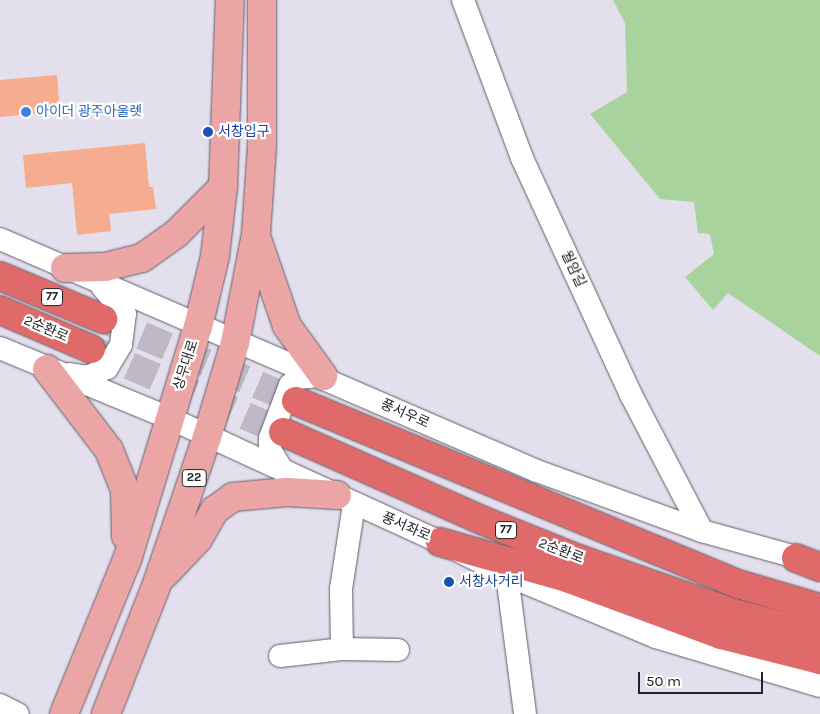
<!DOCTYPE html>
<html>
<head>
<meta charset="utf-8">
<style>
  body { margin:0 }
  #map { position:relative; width:820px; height:714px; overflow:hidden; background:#e4dfed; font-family:Karla,"Noto Sans KR",sans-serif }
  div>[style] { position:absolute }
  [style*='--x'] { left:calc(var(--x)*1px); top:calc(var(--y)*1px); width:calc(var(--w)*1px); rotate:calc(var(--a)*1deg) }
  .green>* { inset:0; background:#a9d39d }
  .building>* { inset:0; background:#f6ac8f }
  .highway-tunnel>* { height:28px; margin-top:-14px; transform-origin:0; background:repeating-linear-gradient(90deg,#beb9c5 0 28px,transparent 0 42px) }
  .roads { filter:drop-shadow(0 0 1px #605c69) drop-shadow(0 0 1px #605c69) }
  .minor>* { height:22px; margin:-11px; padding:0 11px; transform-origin:11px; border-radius:11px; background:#fff }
  .major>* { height:28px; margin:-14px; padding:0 14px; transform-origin:14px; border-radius:14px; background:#eca5a5 }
  .highway>* { height:28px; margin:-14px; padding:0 14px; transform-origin:14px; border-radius:14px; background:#e06969 }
  .dots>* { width:14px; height:14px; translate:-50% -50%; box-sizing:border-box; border:2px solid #fff; border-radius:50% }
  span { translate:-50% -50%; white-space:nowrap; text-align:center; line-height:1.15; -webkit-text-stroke:4.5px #fff; paint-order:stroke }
  .shield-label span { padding:1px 4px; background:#fff; border:1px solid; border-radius:4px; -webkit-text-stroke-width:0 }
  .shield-label { font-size:12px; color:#242227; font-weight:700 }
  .shop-label { font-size:14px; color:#366cbe }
  .left { translate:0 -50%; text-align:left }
  .transit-label { font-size:14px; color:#164399 }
  .street-label { font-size:14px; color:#242227 }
  .scale { position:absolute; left:638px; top:672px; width:125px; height:22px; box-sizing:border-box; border:2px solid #242227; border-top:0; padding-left:6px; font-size:15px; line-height:18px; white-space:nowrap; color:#242227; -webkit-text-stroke:4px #fff; paint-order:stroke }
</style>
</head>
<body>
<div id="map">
  <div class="green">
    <div style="clip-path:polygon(613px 0,820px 0,820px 356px,728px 293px,713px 310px,685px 277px,714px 254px,710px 234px,698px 233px,694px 202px,660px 199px,590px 114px,627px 92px,625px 23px)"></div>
  </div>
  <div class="building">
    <div style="clip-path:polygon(57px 75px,60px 111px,0 117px,0 80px)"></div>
    <div style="clip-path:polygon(145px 143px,149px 187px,153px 187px,156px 209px,109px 214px,111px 231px,77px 235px,72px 183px,26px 188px,23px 155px)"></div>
  </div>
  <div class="highway-tunnel">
    <div style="--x:103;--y:319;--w:210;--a:23"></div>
    <div style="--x:91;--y:349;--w:209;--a:23.4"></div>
  </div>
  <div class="roads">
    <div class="minor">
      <div style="--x:463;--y:0;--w:169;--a:69.5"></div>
      <div style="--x:522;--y:158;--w:261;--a:65.3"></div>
      <div style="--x:631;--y:395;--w:153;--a:62.4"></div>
      <div style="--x:0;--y:239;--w:585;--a:23.37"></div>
      <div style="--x:537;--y:471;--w:176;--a:20"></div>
      <div style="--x:702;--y:531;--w:116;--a:15.5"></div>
      <div style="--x:0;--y:348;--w:183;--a:22.5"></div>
      <div style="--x:169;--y:418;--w:298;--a:24.6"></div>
      <div style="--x:440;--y:542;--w:75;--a:26.2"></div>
      <div style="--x:507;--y:575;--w:161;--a:22.6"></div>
      <div style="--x:656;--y:637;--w:171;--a:16.6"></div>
      <div style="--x:70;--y:374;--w:17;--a:10"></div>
      <div style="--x:87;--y:377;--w:22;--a:-24"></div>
      <div style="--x:107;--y:368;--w:27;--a:-59"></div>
      <div style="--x:121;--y:345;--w:31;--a:-83"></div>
      <div style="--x:125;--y:314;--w:35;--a:-130"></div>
      <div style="--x:281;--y:468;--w:21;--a:-121"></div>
      <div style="--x:270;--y:450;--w:12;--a:-90"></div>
      <div style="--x:270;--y:438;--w:57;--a:-69.3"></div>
      <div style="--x:290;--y:385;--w:11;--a:-41"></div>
      <div style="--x:298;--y:378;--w:24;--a:-5"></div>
      <div style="--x:507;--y:575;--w:140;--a:82.6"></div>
      <div style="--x:342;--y:649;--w:60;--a:-91"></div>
      <div style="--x:341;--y:589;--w:86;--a:-81.3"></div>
      <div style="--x:280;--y:656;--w:62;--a:-6.4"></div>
      <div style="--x:342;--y:649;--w:56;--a:1"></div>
      <div style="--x:0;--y:705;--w:20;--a:27"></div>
    </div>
    <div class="major">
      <div style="--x:257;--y:239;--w:92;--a:71"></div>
      <div style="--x:287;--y:326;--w:62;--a:54.2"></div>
      <div style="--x:65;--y:268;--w:40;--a:-1.4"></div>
      <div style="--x:105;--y:267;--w:38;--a:-14"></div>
      <div style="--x:142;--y:258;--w:43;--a:-35.5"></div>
      <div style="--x:177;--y:233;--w:65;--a:-45"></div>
      <div style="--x:47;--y:369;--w:102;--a:52.6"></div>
      <div style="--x:109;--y:450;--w:43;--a:68.2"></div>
      <div style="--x:125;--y:490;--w:46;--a:88.8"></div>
      <div style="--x:165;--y:574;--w:48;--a:-46.7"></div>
      <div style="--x:198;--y:539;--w:34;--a:-60"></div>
      <div style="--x:215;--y:510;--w:22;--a:-36"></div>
      <div style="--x:233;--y:497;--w:54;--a:-5.3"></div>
      <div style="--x:287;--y:492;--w:50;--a:3.4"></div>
      <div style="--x:64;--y:714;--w:166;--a:-67.8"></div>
      <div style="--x:127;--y:560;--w:244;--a:-73.1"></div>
      <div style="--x:198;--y:327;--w:73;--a:-76.5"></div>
      <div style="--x:215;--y:256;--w:69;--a:-83.4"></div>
      <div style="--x:223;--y:187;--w:187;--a:-87.9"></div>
      <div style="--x:106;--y:714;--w:143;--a:-68.6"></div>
      <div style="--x:158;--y:581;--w:152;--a:-71.2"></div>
      <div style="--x:207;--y:437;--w:98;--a:-73.4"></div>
      <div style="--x:235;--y:343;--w:111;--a:-79.1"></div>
      <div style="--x:256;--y:234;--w:89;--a:-86.1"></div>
      <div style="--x:262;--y:145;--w:145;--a:-90"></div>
    </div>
    <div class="highway">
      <div style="--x:0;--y:276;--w:112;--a:22.7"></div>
      <div style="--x:0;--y:310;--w:99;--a:23.2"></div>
      <div style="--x:296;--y:401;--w:478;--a:22.5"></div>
      <div style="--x:738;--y:584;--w:85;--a:16.3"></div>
      <div style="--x:283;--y:432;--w:220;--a:23.9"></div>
      <div style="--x:484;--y:521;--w:102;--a:21.8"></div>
      <div style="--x:579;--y:559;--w:164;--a:19.2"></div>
      <div style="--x:734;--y:613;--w:89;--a:15"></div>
      <div style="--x:440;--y:542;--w:132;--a:15.8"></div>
      <div style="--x:567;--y:578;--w:164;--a:20.3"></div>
      <div style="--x:721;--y:635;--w:102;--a:14.2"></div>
      <div style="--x:796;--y:558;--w:26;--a:21"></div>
    </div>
  </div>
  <div class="dots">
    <div style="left:26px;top:112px;background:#3f7fe0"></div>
    <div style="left:208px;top:132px;background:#1a4fb4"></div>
    <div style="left:449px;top:582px;background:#1a4fb4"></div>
  </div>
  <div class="shield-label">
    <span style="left:52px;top:297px">77</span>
    <span style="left:194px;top:478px">22</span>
    <span style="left:506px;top:530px">77</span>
  </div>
  <div class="shop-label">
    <span class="left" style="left:36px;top:112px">아이더 광주아울렛</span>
  </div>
  <div class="transit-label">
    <span class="left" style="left:218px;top:132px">서창입구</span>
    <span class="left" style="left:459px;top:582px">서창사거리</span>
  </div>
  <div class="street-label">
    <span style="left:573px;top:269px;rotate:65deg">월암길</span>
    <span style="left:46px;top:329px;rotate:23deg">2순환로</span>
    <span style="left:186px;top:365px;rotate:-72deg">상무대로</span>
    <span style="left:405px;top:414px;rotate:24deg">풍서우로</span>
    <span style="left:406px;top:527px;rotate:23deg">풍서좌로</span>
    <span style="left:561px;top:551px;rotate:21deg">2순환로</span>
  </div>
  <div class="scale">50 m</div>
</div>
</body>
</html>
